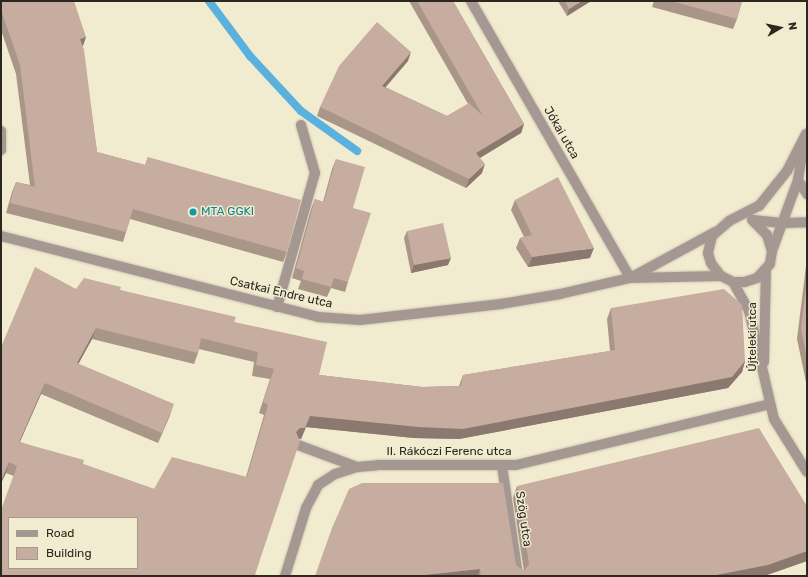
<!DOCTYPE html>
<html>
<head>
<meta charset="utf-8">
<style>
  body { margin:0 }
  #map { position:relative; width:808px; height:577px; overflow:hidden; background:#f1ebd0; font-family:Rubik,sans-serif }
  div>[style] { position:absolute }
  [style*='--x'] { left:calc(var(--x)*1px); top:calc(var(--y)*1px); width:calc(var(--w)*1px); rotate:calc(var(--a)*1deg) }
  .stream>* { height:8px; margin:-4px; padding:0 4px; transform-origin:4px; border-radius:4px; background:#5ab1de }
  .roads { filter:drop-shadow(0 0 1px #cdc8b0) drop-shadow(0 0 1px #cdc8b0) }
  .lane>* { height:10px; margin:-5px; padding:0 5px; transform-origin:5px; border-radius:5px; background:#a59893 }
  .street>* { height:10px; margin:-5px; padding:0 5px; transform-origin:5px; border-radius:5px; background:#a59893 }
  .wall>* { inset:0; background:#aa9589 }
  .shaded-wall>* { inset:0; background:#8b796f }
  .building>* { inset:0; background:#c6ad9f }
  .dots>* { width:11px; height:11px; translate:-50% -50%; box-sizing:border-box; border:2px solid #f1ebd0; border-radius:50% }
  span { translate:-50% -50%; white-space:nowrap; text-align:center; line-height:1.15; -webkit-text-stroke:3px #f1ebd0; paint-order:stroke }
  .street-label { font-size:12px; color:#2b291f }
  .culture-label { font-size:12px; color:#0d838f }
  .left { translate:0 -50%; text-align:left }
  .frame { position:absolute; inset:0; border:2px solid #2b291f; pointer-events:none }
  .legend { position:absolute; left:8px; top:517px; width:130px; height:52px; box-sizing:border-box; background:#f1ebd0; border:1px solid #a29d89; margin:0; padding:5px 7px; list-style:none; font-size:12px; color:#2b291f }
  .legend li { display:flex; align-items:center; gap:8px; height:20px }
  .legend b { width:20px; border:1px solid #a29d89 }
  .north { position:absolute; left:760px; top:8px; width:40px; height:40px; -webkit-text-stroke:3px #f1ebd0; paint-order:stroke; rotate:81deg; font-size:11px; font-weight:700; line-height:16px; text-align:center; color:#2b291f }
  .north::after { content:''; display:block; margin:auto; width:14px; height:18px; background:#2b291f; clip-path:polygon(50% 0,100% 100%,50% 72%,0 100%) }
</style>
</head>
<body>
<div id="map">
  <div class="stream">
    <div style="--x:209;--y:1;--w:69;--a:53.3"></div>
    <div style="--x:250;--y:56;--w:75;--a:47.2"></div>
    <div style="--x:301;--y:111;--w:69;--a:35.5"></div>
  </div>
  <div class="roads">
    <div class="lane">
      <div style="--x:277;--y:307;--w:139;--a:-74.2"></div>
      <div style="--x:315;--y:173;--w:50;--a:-106.3"></div>
      <div style="--x:298;--y:445;--w:63;--a:20.4"></div>
    </div>
    <div class="street">
      <div style="--x:471;--y:1;--w:319;--a:60.1"></div>
      <div style="--x:1;--y:131;--w:19;--a:90"></div>
      <div style="--x:798;--y:180;--w:17;--a:57"></div>
      <div style="--x:752;--y:220;--w:21;--a:45"></div>
      <div style="--x:767;--y:235;--w:17;--a:73"></div>
      <div style="--x:772;--y:251;--w:13;--a:99"></div>
      <div style="--x:770;--y:264;--w:19;--a:133"></div>
      <div style="--x:757;--y:278;--w:13;--a:162"></div>
      <div style="--x:745;--y:282;--w:12;--a:180"></div>
      <div style="--x:733;--y:282;--w:13;--a:-153"></div>
      <div style="--x:721;--y:276;--w:16;--a:-128"></div>
      <div style="--x:711;--y:263;--w:10;--a:-107"></div>
      <div style="--x:708;--y:253;--w:17;--a:-77"></div>
      <div style="--x:712;--y:236;--w:23;--a:-41"></div>
      <div style="--x:729;--y:221;--w:34;--a:-27"></div>
      <div style="--x:759;--y:206;--w:45;--a:-51.3"></div>
      <div style="--x:787;--y:171;--w:42;--a:-62.8"></div>
      <div style="--x:753;--y:220;--w:31;--a:6"></div>
      <div style="--x:784;--y:223;--w:23;--a:-2"></div>
      <div style="--x:1;--y:236;--w:327;--a:14.3"></div>
      <div style="--x:318;--y:317;--w:42;--a:4.1"></div>
      <div style="--x:360;--y:320;--w:142;--a:-6.5"></div>
      <div style="--x:501;--y:304;--w:60;--a:-9.6"></div>
      <div style="--x:560;--y:294;--w:72;--a:-12.9"></div>
      <div style="--x:630;--y:278;--w:91;--a:-1.3"></div>
      <div style="--x:772;--y:251;--w:76;--a:-69.9"></div>
      <div style="--x:798;--y:180;--w:36;--a:-81"></div>
      <div style="--x:634;--y:276;--w:92;--a:-28.5"></div>
      <div style="--x:733;--y:282;--w:33;--a:61"></div>
      <div style="--x:749;--y:311;--w:111;--a:77"></div>
      <div style="--x:774;--y:419;--w:62;--a:58.1"></div>
      <div style="--x:764;--y:362;--w:92;--a:-88.8"></div>
      <div style="--x:502;--y:466;--w:111;--a:81.7"></div>
      <div style="--x:285;--y:576;--w:71;--a:-72.8"></div>
      <div style="--x:306;--y:508;--w:26;--a:-62"></div>
      <div style="--x:318;--y:485;--w:20;--a:-33"></div>
      <div style="--x:335;--y:474;--w:23;--a:-18"></div>
      <div style="--x:357;--y:467;--w:21;--a:-5"></div>
      <div style="--x:378;--y:465;--w:138;--a:0"></div>
      <div style="--x:516;--y:465;--w:261;--a:-13.5"></div>
    </div>
  </div>
  <div class="wall">
    <div style="clip-path:polygon(1px 1px,86px 37px,82px 47px,97px 152px,145px 165px,148px 157px,287px 252px,283px 262px,130px 219px,123px 242px,6px 213px,12px 192px,16px 182px,30px 185px,16px 74px,1px 30px)"></div>
    <div style="clip-path:polygon(409px 1px,453px 1px,524px 124px,521px 133px,480px 158px,482px 173px,466px 188px,317px 116px,320px 107px,408px 61px,385px 87px,447px 116px,468px 104px)"></div>
    <div style="clip-path:polygon(558px 1px,591px 1px,567px 16px)"></div>
    <div style="clip-path:polygon(654px 1px,742px 1px,737px 19px,733px 29px,652px 7px)"></div>
    <div style="clip-path:polygon(336px 159px,353px 208px,348px 282px,345px 292px,331px 288px,327px 297px,298px 289px,301px 281px,292px 278px,311px 209px,315px 199px,323px 202px,332px 169px)"></div>
    <div style="clip-path:polygon(515px 200px,590px 258px,528px 267px,516px 248px,520px 238px,524px 237px,511px 210px)"></div>
    <div style="clip-path:polygon(407px 231px,448px 265px,411px 273px,404px 238px)"></div>
    <div style="clip-path:polygon(807px 258px,807px 387px,797px 339px)"></div>
    <div style="clip-path:polygon(evenodd,76px 289px,120px 290px,234px 322px,319px 375px,422px 387px,459px 386px,463px 375px,610px 351px,607px 319px,611px 308px,745px 361px,742px 372px,728px 388px,459px 439px,414px 438px,306px 427px,301px 439px,299px 439px,256px 571px,6px 473px,1px 483px,1px 347px,76px 289px,92px 339px,194px 364px,198px 353px,199px 349px,254px 362px,252px 376px,270px 379px,259px 413px,264px 415px,246px 477px,154px 489px,20px 442px,41px 394px,158px 443px,170px 415px,78px 364px,92px 339px)"></div>
    <div style="clip-path:polygon(517px 486px,807px 561px,764px 576px,315px 576px,516px 565px,524px 571px,513px 498px)"></div>
  </div>
  <div class="shaded-wall">
    <div style="clip-path:polygon(582px 1px,591px 1px,567px 16px,569px 9px)"></div>
    <div style="clip-path:polygon(86px 37px,83px 46px,76px 49px,80px 39px)"></div>
    <div style="clip-path:polygon(411px 52px,408px 61px,379px 95px,382px 86px)"></div>
    <div style="clip-path:polygon(524px 124px,521px 133px,473px 162px,476px 153px)"></div>
    <div style="clip-path:polygon(485px 164px,482px 173px,466px 188px,469px 179px)"></div>
    <div style="clip-path:polygon(594px 248px,590px 258px,528px 267px,532px 257px)"></div>
    <div style="clip-path:polygon(451px 258px,448px 265px,411px 273px,414px 265px)"></div>
    <div style="clip-path:polygon(96px 328px,92px 339px,73px 374px,77px 363px)"></div>
    <div style="clip-path:polygon(745px 361px,742px 372px,728px 388px,459px 439px,414px 438px,306px 427px,301px 439px,297px 439px,296px 432px,310px 416px)"></div>
    <div style="clip-path:polygon(45px 383px,41px 394px,15px 452px,19px 442px)"></div>
    <div style="clip-path:polygon(174px 404px,170px 415px,158px 443px,162px 433px)"></div>
    <div style="clip-path:polygon(9px 462px,6px 473px,1px 483px,1px 481px)"></div>
    <div style="clip-path:polygon(807px 551px,807px 561px,764px 576px,711px 576px)"></div>
    <div style="clip-path:polygon(480px 569px,478px 576px,424px 576px,424px 575px)"></div>
  </div>
  <div class="building">
    <div style="clip-path:polygon(1px 1px,74px 1px,86px 37px,80px 39px,84px 50px,97px 152px,145px 165px,148px 157px,301px 200px,287px 252px,133px 209px,126px 232px,10px 203px,16px 182px,35px 187px,20px 65px,1px 10px)"></div>
    <div style="clip-path:polygon(417px 1px,453px 1px,524px 124px,476px 153px,485px 164px,469px 179px,320px 107px,339px 66px,377px 22px,411px 52px,382px 86px,447px 116px,469px 103px,483px 116px)"></div>
    <div style="clip-path:polygon(565px 1px,582px 1px,569px 9px)"></div>
    <div style="clip-path:polygon(671px 1px,742px 1px,737px 19px)"></div>
    <div style="clip-path:polygon(336px 159px,365px 167px,353px 208px,371px 213px,348px 282px,334px 278px,331px 287px,302px 279px,304px 271px,296px 268px,315px 199px,324px 202px)"></div>
    <div style="clip-path:polygon(558px 177px,594px 248px,532px 257px,520px 238px,532px 235px,515px 200px)"></div>
    <div style="clip-path:polygon(443px 223px,451px 258px,414px 265px,407px 231px)"></div>
    <div style="clip-path:polygon(evenodd,35px 267px,76px 289px,84px 278px,121px 287px,120px 290px,236px 317px,234px 322px,327px 342px,319px 375px,422px 387px,461px 386px,463px 375px,615px 350px,611px 308px,724px 289px,742px 305px,745px 361px,732px 377px,463px 429px,418px 427px,310px 416px,305px 428px,300px 428px,296px 432px,300px 441px,256px 571px,255px 576px,1px 576px,1px 510px,17px 466px,9px 462px,1px 481px,1px 347px,35px 267px,96px 328px,198px 353px,201px 338px,258px 352px,256px 365px,274px 369px,263px 402px,268px 405px,247px 477px,172px 457px,154px 489px,83px 464px,84px 460px,19px 442px,45px 383px,162px 433px,174px 404px,77px 363px,96px 328px,35px 267px,9px 518px,137px 518px,137px 568px,9px 568px,9px 518px)"></div>
    <div style="clip-path:polygon(807px 278px,807px 359px,801px 329px)"></div>
    <div style="clip-path:polygon(759px 428px,807px 506px,807px 551px,768px 565px,711px 576px,481px 576px,480px 569px,424px 575px,424px 576px,315px 576px,332px 528px,349px 489px,362px 483px,503px 483px,516px 565px,524px 571px,529px 564px,517px 486px)"></div>
  </div>
  <div class="dots">
    <div style="left:193px;top:212px;background:#0f9aa8"></div>
  </div>
  <div class="street-label">
    <span style="left:561px;top:133px;rotate:60deg">Jókai utca</span>
    <span style="left:281px;top:293px;rotate:13deg">Csatkai Endre utca</span>
    <span style="left:753px;top:337px;rotate:-90deg">Újteleki utca</span>
    <span style="left:449px;top:452px">II. Rákóczi Ferenc utca</span>
    <span style="left:523px;top:519px;rotate:82deg">Szög utca</span>
  </div>
  <div class="culture-label">
    <span class="left" style="left:201px;top:212px">MTA GGKI</span>
  </div>
  <div class="frame"></div>
  <ul class="legend">
  <li><b style="height:5px;background:#a59893"></b>Road</li>
  <li><b style="height:11px;background:#c6ad9f"></b>Building</li>
  </ul>
  <div class="north">N</div>
</div>
</body>
</html>
